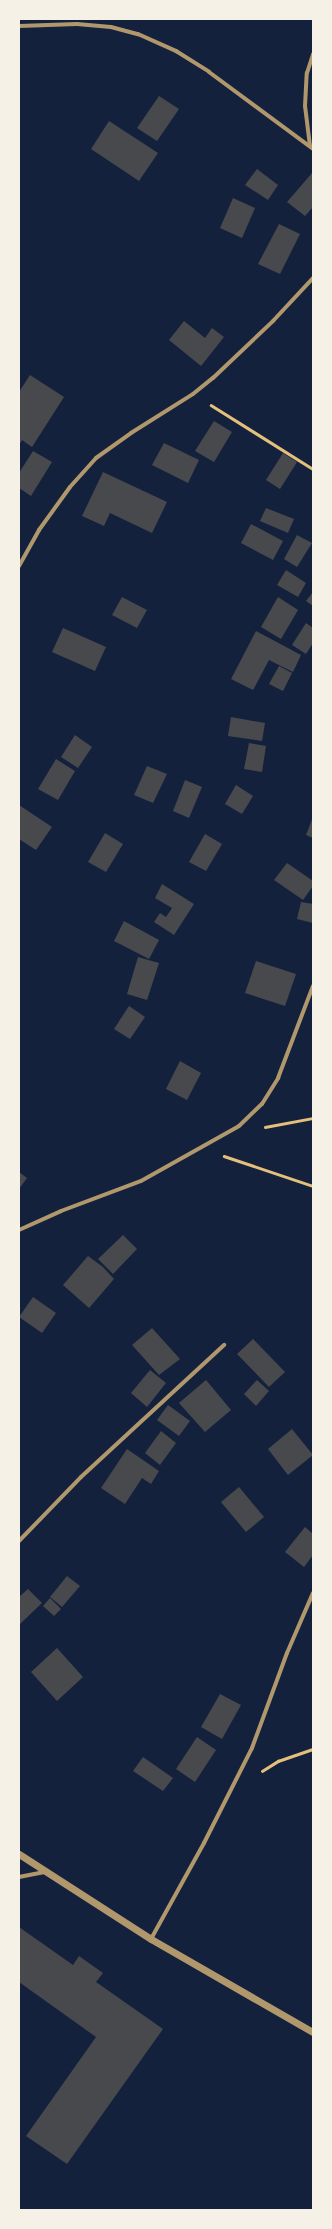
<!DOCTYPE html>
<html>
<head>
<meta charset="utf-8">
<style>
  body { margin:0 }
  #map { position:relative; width:332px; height:2229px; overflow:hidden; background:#14213d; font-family:Rubik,sans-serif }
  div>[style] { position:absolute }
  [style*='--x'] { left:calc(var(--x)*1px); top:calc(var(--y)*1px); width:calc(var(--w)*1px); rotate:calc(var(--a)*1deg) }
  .building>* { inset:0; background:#48494c }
  .path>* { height:2.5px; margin:-1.25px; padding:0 1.25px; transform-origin:1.25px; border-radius:1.25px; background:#e5c07b }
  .minor>* { height:4px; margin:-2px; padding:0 2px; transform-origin:2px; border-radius:2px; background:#b1986c }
  .tertiary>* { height:7px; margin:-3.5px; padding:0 3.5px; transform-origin:3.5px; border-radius:3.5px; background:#b1986c }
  span { translate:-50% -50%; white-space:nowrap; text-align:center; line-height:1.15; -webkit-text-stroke:3px #f6f1e7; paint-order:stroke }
  .frame { position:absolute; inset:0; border:20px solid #f6f1e7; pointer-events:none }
</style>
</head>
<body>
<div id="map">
  <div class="building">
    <div style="clip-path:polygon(159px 96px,179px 109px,157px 141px,137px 128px)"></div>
    <div style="clip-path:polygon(109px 121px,158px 153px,139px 181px,91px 149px)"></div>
    <div style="clip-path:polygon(257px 169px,278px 185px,268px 200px,245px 185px)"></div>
    <div style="clip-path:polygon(312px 173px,313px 207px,305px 216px,287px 202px)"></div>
    <div style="clip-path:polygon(233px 198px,255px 208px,242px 238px,220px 228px)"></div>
    <div style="clip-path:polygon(279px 224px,300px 234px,280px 274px,258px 264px)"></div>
    <div style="clip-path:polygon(184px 321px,205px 338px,212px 328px,224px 337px,201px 366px,169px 340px)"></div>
    <div style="clip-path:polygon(30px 375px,64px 397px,32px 447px,22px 440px,19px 445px,19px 392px)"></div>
    <div style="clip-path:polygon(214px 421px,232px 432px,214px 462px,195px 451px)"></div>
    <div style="clip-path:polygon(164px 443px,199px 460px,188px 483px,152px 465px)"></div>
    <div style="clip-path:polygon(33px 451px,52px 462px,31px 496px,19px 488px,19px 473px)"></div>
    <div style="clip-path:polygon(283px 453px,297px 462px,280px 489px,266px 480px)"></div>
    <div style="clip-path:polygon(103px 472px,167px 502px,152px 533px,110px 513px,104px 526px,82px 516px)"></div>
    <div style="clip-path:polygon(266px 508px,294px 519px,288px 533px,260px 521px)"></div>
    <div style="clip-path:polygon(251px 524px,283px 541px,273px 560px,241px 543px)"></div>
    <div style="clip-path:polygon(297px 535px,312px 543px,297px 567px,284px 559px)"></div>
    <div style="clip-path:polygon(286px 570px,306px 583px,298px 597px,277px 585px)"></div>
    <div style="clip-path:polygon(313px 592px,313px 606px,306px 601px)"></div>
    <div style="clip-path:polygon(122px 597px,147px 610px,137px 628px,112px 615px)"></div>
    <div style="clip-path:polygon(278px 597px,298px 610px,281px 639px,261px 627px)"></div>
    <div style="clip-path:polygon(306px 623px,313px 628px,313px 643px,306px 654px,292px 645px)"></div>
    <div style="clip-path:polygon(63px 628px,106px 647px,95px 671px,52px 652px)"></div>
    <div style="clip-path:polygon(256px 631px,301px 655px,293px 672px,269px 660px,253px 690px,231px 679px)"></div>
    <div style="clip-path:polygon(279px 666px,292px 673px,283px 691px,269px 684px)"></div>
    <div style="clip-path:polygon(231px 717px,265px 723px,262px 741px,228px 736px)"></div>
    <div style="clip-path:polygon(75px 735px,92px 747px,78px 768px,61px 757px)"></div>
    <div style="clip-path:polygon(249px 743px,266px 746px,262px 772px,244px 769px)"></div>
    <div style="clip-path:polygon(56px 759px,75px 771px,58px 800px,38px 789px)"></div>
    <div style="clip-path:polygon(147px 766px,167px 774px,153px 803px,134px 795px)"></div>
    <div style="clip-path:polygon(185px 780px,202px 787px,189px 818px,173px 811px)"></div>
    <div style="clip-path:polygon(236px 785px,253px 796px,242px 814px,225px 804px)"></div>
    <div style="clip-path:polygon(19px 805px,52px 827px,36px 850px,19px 839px)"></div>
    <div style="clip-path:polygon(313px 817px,313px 838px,306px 835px)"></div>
    <div style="clip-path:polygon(105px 833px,123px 844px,106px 872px,88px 862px)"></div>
    <div style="clip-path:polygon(205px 834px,222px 844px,206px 871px,189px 862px)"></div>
    <div style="clip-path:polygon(287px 863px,313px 881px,313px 886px,303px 900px,274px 880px)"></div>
    <div style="clip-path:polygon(162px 884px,194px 904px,174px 935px,154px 922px,160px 913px,166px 917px,172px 908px,155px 898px)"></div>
    <div style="clip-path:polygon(301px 902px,313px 904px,313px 923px,297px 919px)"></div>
    <div style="clip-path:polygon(124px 921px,159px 940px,149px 959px,114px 941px)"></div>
    <div style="clip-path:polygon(138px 957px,159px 963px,147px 1000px,127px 994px)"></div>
    <div style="clip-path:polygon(256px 961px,296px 974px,285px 1006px,245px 993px)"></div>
    <div style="clip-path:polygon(129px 1006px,145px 1017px,130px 1039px,114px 1029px)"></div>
    <div style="clip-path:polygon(180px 1061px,201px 1073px,187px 1100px,166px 1089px)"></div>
    <div style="clip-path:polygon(19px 1172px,27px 1178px,19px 1189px)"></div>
    <div style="clip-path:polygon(123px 1235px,137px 1249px,113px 1274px,98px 1259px)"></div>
    <div style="clip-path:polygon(88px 1256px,103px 1267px,114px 1279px,89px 1308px,63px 1285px)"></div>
    <div style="clip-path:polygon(33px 1297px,56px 1313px,42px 1333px,19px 1317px)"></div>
    <div style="clip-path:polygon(152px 1328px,180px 1359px,159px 1375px,132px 1345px)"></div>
    <div style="clip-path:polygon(253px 1339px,285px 1372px,269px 1387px,237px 1354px)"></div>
    <div style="clip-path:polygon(150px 1370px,166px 1383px,147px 1407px,131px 1393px)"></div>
    <div style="clip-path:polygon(206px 1380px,231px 1410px,205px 1432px,179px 1403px)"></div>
    <div style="clip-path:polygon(257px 1380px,269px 1391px,256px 1406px,244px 1394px)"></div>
    <div style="clip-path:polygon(168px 1405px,190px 1421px,179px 1436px,157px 1420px)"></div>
    <div style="clip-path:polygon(292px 1429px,313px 1455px,288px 1475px,268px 1449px)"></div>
    <div style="clip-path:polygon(161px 1431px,176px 1443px,160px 1465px,145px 1453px)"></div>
    <div style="clip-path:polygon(127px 1449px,159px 1471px,151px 1484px,142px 1478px,125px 1504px,101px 1488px)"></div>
    <div style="clip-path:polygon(239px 1487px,264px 1517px,246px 1532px,221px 1502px)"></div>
    <div style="clip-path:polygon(305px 1527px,313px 1534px,313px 1555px,304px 1567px,285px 1552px)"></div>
    <div style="clip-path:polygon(67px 1576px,80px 1586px,62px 1607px,50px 1597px)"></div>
    <div style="clip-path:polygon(28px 1589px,42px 1603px,19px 1625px,19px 1597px)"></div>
    <div style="clip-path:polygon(50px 1598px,61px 1609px,54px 1616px,43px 1606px)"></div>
    <div style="clip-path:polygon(57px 1648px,83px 1677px,57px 1701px,31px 1672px)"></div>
    <div style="clip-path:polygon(220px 1694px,241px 1705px,222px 1739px,201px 1727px)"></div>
    <div style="clip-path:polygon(197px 1737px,216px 1750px,195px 1782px,176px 1769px)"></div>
    <div style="clip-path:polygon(143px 1757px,173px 1778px,163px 1791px,133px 1771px)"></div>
    <div style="clip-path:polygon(19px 1927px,73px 1965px,79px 1956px,103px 1973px,96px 1982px,163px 2029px,67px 2164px,26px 2136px,96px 2037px,19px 1982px)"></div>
  </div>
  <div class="path">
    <div style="--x:211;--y:405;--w:120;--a:32.1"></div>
    <div style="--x:265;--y:1127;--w:49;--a:-10.6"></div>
    <div style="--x:224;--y:1156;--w:94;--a:18.6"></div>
    <div style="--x:262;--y:1771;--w:19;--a:-32"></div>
    <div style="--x:278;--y:1761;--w:37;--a:-19"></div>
  </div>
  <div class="minor">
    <div style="--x:19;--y:26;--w:58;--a:-2"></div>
    <div style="--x:77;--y:24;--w:34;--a:5"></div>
    <div style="--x:111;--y:27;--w:28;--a:15"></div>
    <div style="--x:138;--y:34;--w:42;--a:24.1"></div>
    <div style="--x:176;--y:51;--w:39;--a:32"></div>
    <div style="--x:209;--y:72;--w:129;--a:36.5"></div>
    <div style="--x:310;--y:146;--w:40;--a:-97.1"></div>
    <div style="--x:305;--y:106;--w:33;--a:-87"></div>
    <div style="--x:307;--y:73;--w:20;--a:-72"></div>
    <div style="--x:19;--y:566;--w:41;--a:-60.9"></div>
    <div style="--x:39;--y:530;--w:53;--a:-54.2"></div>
    <div style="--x:70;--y:487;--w:39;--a:-48"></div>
    <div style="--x:96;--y:458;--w:43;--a:-35.5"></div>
    <div style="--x:131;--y:433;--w:73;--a:-32.2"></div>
    <div style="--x:193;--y:394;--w:26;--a:-39"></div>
    <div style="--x:213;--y:378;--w:83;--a:-43.5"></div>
    <div style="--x:273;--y:321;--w:59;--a:-47.1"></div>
    <div style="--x:19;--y:1230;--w:46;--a:-24.3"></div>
    <div style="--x:61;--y:1211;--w:85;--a:-20.6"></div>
    <div style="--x:141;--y:1181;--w:112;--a:-29.3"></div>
    <div style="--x:239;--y:1126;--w:32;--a:-44"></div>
    <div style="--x:262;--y:1104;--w:31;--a:-58"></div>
    <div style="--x:278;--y:1078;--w:98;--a:-69.2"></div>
    <div style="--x:19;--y:1541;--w:89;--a:-45.9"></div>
    <div style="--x:81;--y:1477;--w:195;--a:-42.7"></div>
    <div style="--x:19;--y:1877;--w:26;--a:-11"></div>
    <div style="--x:151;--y:1939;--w:110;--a:-61.1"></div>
    <div style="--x:204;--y:1843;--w:106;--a:-63.2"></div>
    <div style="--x:252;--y:1748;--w:101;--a:-69.8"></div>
    <div style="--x:287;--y:1653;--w:65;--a:-66.6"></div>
  </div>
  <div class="tertiary">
    <div style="--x:19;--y:1854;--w:157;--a:32.8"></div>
    <div style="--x:151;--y:1939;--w:187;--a:29.9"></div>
  </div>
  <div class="frame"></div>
</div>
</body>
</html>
